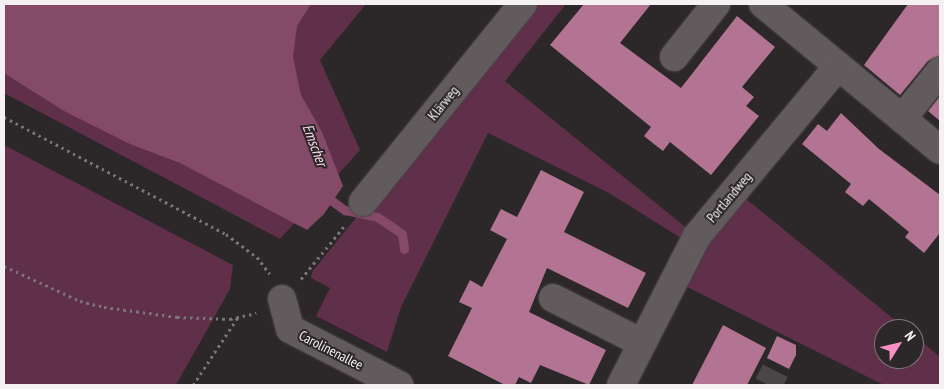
<!DOCTYPE html>
<html>
<head>
<meta charset="utf-8">
<style>
  body { margin:0 }
  #map { position:relative; width:944px; height:389px; overflow:hidden; background:#2c2729; font-family:"PT Sans Narrow",sans-serif }
  div>[style] { position:absolute }
  [style*='--x'] { left:calc(var(--x)*1px); top:calc(var(--y)*1px); width:calc(var(--w)*1px); rotate:calc(var(--a)*1deg) }
  .green>* { inset:0; background:#602f49 }
  .water>* { inset:0; background:#844a68 }
  .stream>* { height:9px; margin:-4.5px; padding:0 4.5px; transform-origin:4.5px; border-radius:4.5px; background:#844a68 }
  .building>* { inset:0; background:#b27492 }
  .minor-tunnel>* { height:28px; margin-top:-14px; transform-origin:0; background:repeating-linear-gradient(90deg,#4a4547 0 28px,transparent 0 42px) }
  .path>* { height:3px; margin-top:-1.5px; transform-origin:0; background:repeating-linear-gradient(90deg,#7a7678 0 2.5px,transparent 0 6.5px) }
  .roads { filter:drop-shadow(0 0 1px #4a4548) drop-shadow(0 0 1px #4a4548) }
  .minor>* { height:28px; margin:-14px; padding:0 14px; transform-origin:14px; border-radius:14px; background:#625b5e }
  span { translate:-50% -50%; white-space:nowrap; text-align:center; line-height:1.15; -webkit-text-stroke:4px #2c2729; paint-order:stroke }
  .street-label { font-size:14px; color:#f5f1f3 }
  .water-label { font-size:15px; color:#fdd7e8; font-style:italic }
  .frame { position:absolute; inset:0; border:5px solid #f5f1f3; pointer-events:none }
  .north { position:absolute; left:874px; top:319px; width:50px; height:50px; box-sizing:border-box; background:#2c2729; border:1px solid #7c787a; border-radius:50%; rotate:54deg; font-size:14px; font-weight:700; line-height:20px; text-align:center; color:#f5f1f3 }
  .north::after { content:''; display:block; margin:auto; width:18px; height:22px; background:#fa8fc6; clip-path:polygon(50% 0,100% 100%,50% 72%,0 100%) }
</style>
</head>
<body>
<div id="map">
  <div class="green">
    <div style="clip-path:polygon(4px 4px,366px 4px,320px 60px,360px 150px,280px 239px,4px 93px)"></div>
    <div style="clip-path:polygon(529px 4px,566px 4px,505px 81px,688px 229px,681px 238px,609px 193px,488px 133px,401px 307px,387px 352px,316px 316px,330px 288px,311px 278px,312px 272px)"></div>
    <div style="clip-path:polygon(4px 145px,233px 265px,230px 289px,176px 385px,4px 385px)"></div>
    <div style="clip-path:polygon(745px 198px,906px 329px,884px 329px,884px 359px,914px 359px,914px 335px,940px 357px,940px 385px,884px 385px,685px 286px,700px 254px)"></div>
  </div>
  <div class="water">
    <div style="clip-path:polygon(4px 4px,311px 4px,297px 26px,293px 57px,301px 95px,322px 132px,343px 186px,324px 214px,307px 230px,180px 163px,130px 144px,64px 111px,4px 73px)"></div>
  </div>
  <div class="stream">
    <div style="--x:324;--y:195;--w:26;--a:36"></div>
    <div style="--x:345;--y:210;--w:33;--a:12"></div>
    <div style="--x:377;--y:217;--w:20;--a:33"></div>
    <div style="--x:394;--y:228;--w:10;--a:37"></div>
    <div style="--x:402;--y:234;--w:15;--a:82"></div>
  </div>
  <div class="building">
    <div style="clip-path:polygon(584px 4px,651px 4px,620px 43px,681px 88px,737px 16px,775px 47px,742px 87px,754px 97px,746px 106px,759px 116px,711px 175px,670px 142px,663px 151px,654px 144px,644px 136px,651px 127px,550px 45px)"></div>
    <div style="clip-path:polygon(908px 4px,940px 4px,940px 56px,928px 61px,900px 95px,864px 65px)"></div>
    <div style="clip-path:polygon(940px 96px,940px 121px,928px 111px)"></div>
    <div style="clip-path:polygon(841px 113px,879px 149px,940px 195px,940px 233px,924px 253px,905px 237px,909px 232px,869px 199px,863px 206px,845px 192px,851px 184px,802px 144px,818px 124px,827px 131px)"></div>
    <div style="clip-path:polygon(541px 170px,584px 192px,564px 232px,646px 273px,628px 308px,547px 268px,529px 312px,606px 350px,589px 385px,540px 365px,531px 383px,519px 377px,515px 385px,505px 385px,448px 356px,472px 308px,459px 302px,470px 280px,482px 287px,507px 239px,490px 230px,501px 209px,517px 217px)"></div>
    <div style="clip-path:polygon(723px 325px,766px 348px,747px 385px,692px 385px)"></div>
    <div style="clip-path:polygon(777px 336px,796px 345px,796px 355px,789px 369px,767px 358px)"></div>
  </div>
  <div class="minor-tunnel">
    <div style="--x:768;--y:385;--w:16;--a:-63"></div>
  </div>
  <div class="path">
    <div style="--x:4;--y:117;--w:251;--a:27.8"></div>
    <div style="--x:226;--y:234;--w:39;--a:37"></div>
    <div style="--x:257;--y:257;--w:21;--a:53"></div>
    <div style="--x:4;--y:266;--w:84;--a:24.7"></div>
    <div style="--x:80;--y:301;--w:25;--a:14"></div>
    <div style="--x:104;--y:307;--w:74;--a:7.8"></div>
    <div style="--x:177;--y:317;--w:53;--a:2.2"></div>
    <div style="--x:230;--y:319;--w:27;--a:-13"></div>
    <div style="--x:301;--y:279;--w:71;--a:-50.7"></div>
    <div style="--x:193;--y:385;--w:82;--a:-56.5"></div>
  </div>
  <div class="roads">
    <div class="minor">
      <div style="--x:763;--y:4;--w:229;--a:39.5"></div>
      <div style="--x:674;--y:57;--w:68;--a:-51.6"></div>
      <div style="--x:902;--y:119;--w:61;--a:-51.6"></div>
      <div style="--x:363;--y:202;--w:255;--a:-51.1"></div>
      <div style="--x:553;--y:298;--w:100;--a:26.8"></div>
      <div style="--x:282;--y:299;--w:31;--a:75"></div>
      <div style="--x:290;--y:329;--w:123;--a:27.2"></div>
      <div style="--x:621;--y:385;--w:167;--a:-63"></div>
      <div style="--x:697;--y:236;--w:221;--a:-50.3"></div>
    </div>
  </div>
  <div class="street-label">
    <span style="left:443px;top:103px;rotate:-51deg">Klärweg</span>
    <span style="left:729px;top:197px;rotate:-50deg">Portlandweg</span>
    <span style="left:331px;top:350px;rotate:27deg">Carolinenallee</span>
  </div>
  <div class="water-label">
    <span style="left:315px;top:145px;rotate:69deg">Emscher</span>
  </div>
  <div class="frame"></div>
  <div class="north">N</div>
</div>
</body>
</html>
